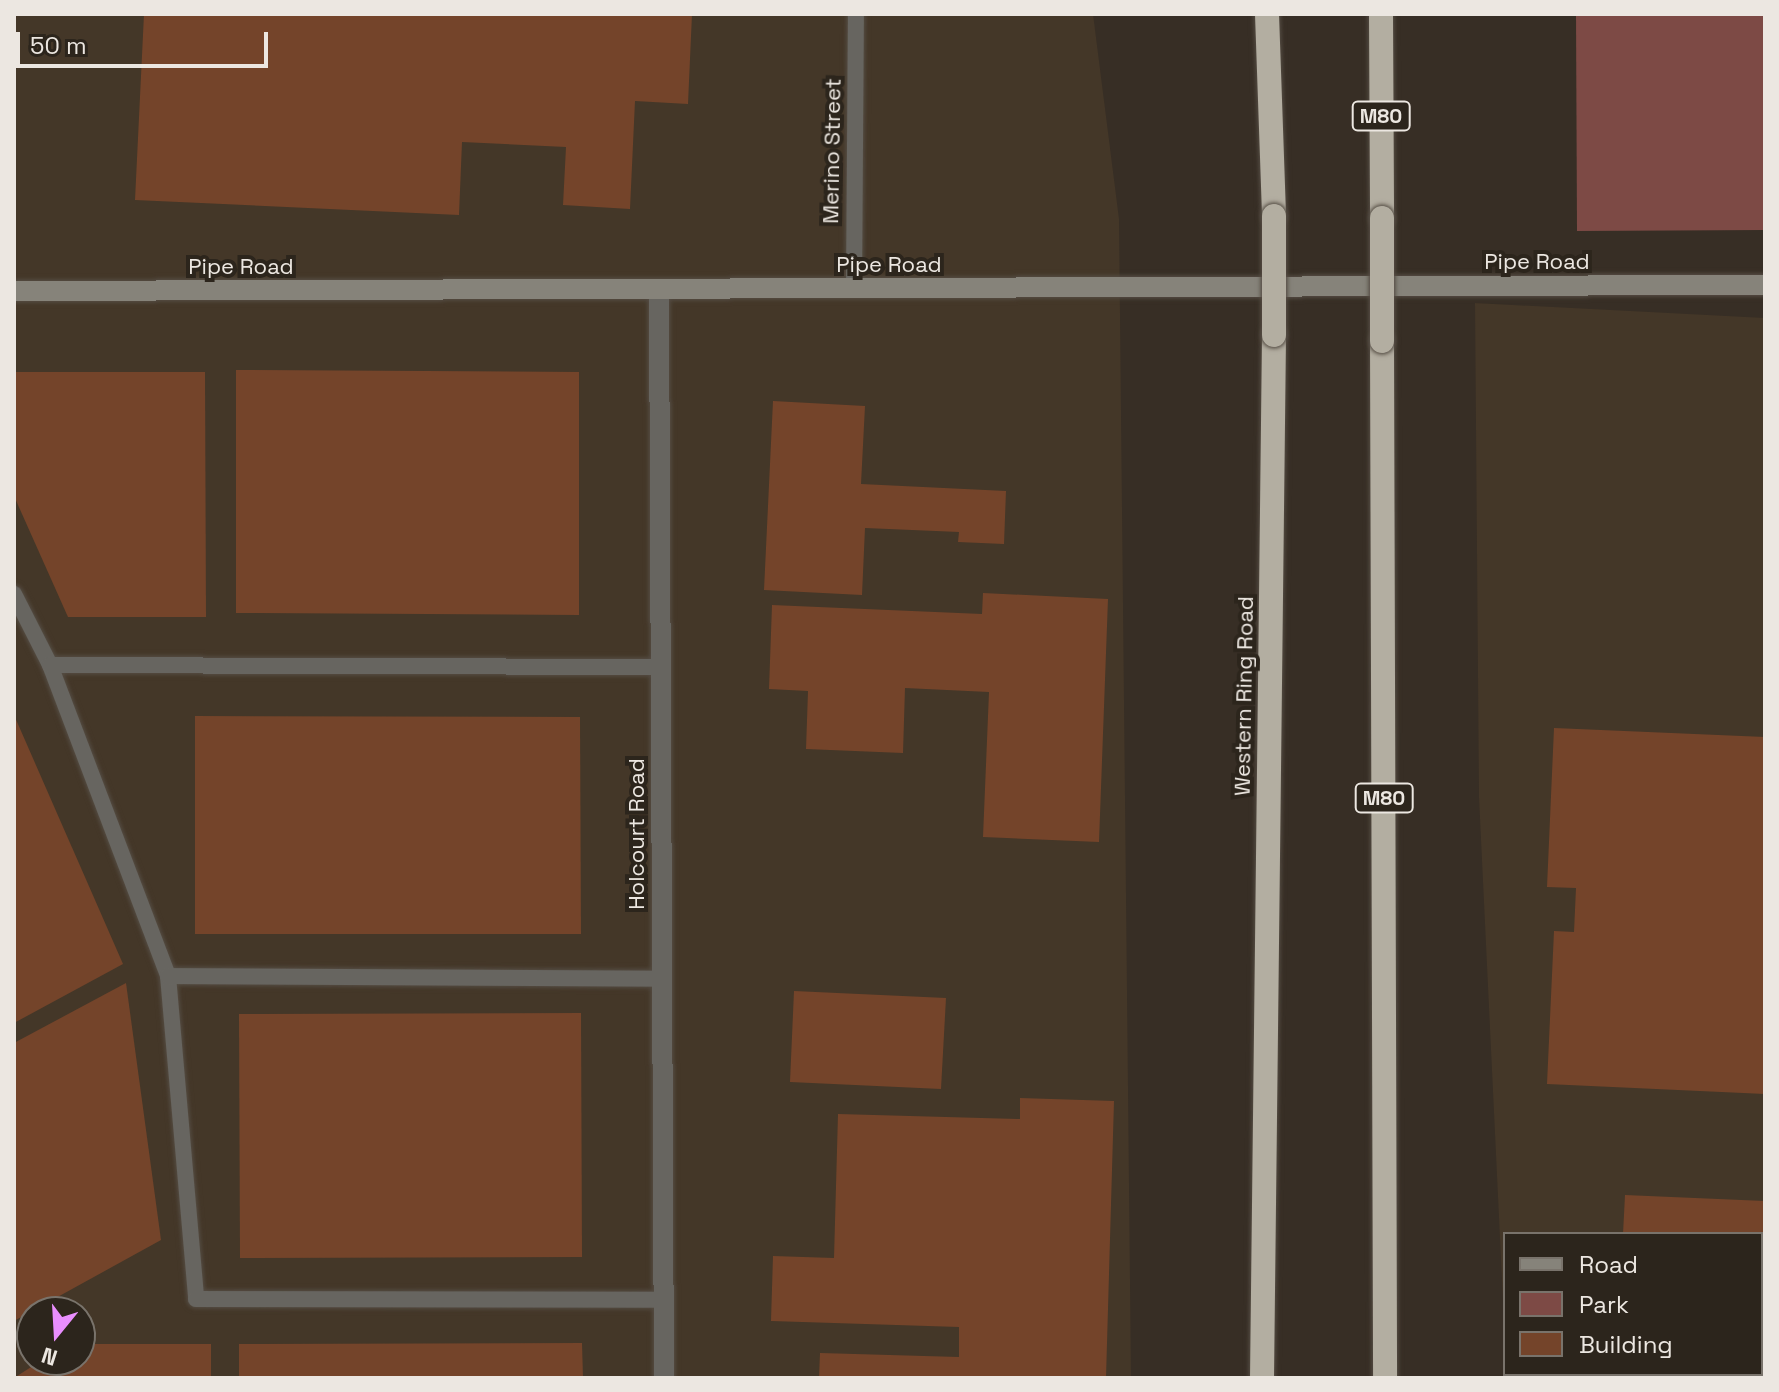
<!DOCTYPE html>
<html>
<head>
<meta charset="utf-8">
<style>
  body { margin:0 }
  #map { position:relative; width:1779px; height:1392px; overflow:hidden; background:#372e25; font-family:"Space Grotesk",sans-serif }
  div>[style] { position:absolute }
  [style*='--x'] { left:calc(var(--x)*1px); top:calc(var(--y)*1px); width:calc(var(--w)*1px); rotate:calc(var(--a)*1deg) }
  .built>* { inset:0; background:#443728 }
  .green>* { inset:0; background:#7d4a45 }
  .building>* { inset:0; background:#74442a }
  .roads { filter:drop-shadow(0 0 2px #544c43) drop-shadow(0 0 2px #544c43) }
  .lane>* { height:16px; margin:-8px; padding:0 8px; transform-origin:8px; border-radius:8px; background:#676560 }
  .street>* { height:20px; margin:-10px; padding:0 10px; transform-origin:10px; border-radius:10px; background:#676560 }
  .secondary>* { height:20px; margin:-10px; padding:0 10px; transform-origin:10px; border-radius:10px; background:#86837a }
  .highway>* { height:24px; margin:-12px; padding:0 12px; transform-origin:12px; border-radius:12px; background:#b3aea1 }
  .bridges { filter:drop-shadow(0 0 2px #544c43) drop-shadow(0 0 2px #544c43) }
  .highway-bridge>* { height:24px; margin:-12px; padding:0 12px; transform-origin:12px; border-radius:12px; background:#b3aea1 }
  span { translate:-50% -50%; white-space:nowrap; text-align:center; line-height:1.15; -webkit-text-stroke:8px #2c251c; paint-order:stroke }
  .shield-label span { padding:2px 6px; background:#2c251c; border:2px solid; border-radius:6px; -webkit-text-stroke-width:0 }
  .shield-label { font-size:20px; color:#ece7e1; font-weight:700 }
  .street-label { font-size:22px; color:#ece7e1 }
  .frame { position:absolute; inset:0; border:16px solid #ece7e1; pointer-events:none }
  .legend { position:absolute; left:1503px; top:1232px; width:260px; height:144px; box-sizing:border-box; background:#2c251c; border:2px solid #79736b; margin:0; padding:10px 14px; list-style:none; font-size:24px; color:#ece7e1 }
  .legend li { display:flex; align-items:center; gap:16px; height:40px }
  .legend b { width:40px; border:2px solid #79736b }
  .north { position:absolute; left:16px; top:1296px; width:80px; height:80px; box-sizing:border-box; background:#2c251c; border:2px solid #79736b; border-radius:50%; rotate:198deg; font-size:22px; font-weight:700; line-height:32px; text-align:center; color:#ece7e1 }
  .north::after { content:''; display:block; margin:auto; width:28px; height:36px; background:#e98efe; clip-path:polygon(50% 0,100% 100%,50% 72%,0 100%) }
  .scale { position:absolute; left:16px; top:32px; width:252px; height:36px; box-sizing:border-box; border:4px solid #ece7e1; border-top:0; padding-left:10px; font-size:24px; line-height:28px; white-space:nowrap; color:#ece7e1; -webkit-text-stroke:6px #2c251c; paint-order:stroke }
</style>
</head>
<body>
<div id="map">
  <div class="built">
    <div style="clip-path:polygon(evenodd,14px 14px,1093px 14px,1119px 219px,1131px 1378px,14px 1378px,14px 14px,32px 1312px,80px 1312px,80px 1360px,32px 1360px,32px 1312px)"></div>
    <div style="clip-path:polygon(1475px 303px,1765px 318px,1765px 1378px,1506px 1378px,1761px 1374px,1761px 1234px,1505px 1234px,1505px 1343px,1479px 797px)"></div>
  </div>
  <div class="green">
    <div style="clip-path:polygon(1576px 14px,1765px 14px,1765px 230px,1577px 231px)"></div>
  </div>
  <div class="building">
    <div style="clip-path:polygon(144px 14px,692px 14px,688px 104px,635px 101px,630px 209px,563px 205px,566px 147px,462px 142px,459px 215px,135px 200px)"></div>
    <div style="clip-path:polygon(236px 370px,579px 372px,579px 615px,236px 613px)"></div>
    <div style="clip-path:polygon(14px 372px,205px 372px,206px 617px,68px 617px,14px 496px)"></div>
    <div style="clip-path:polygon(773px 401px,865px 406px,861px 484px,1006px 491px,1004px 544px,958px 542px,959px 532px,865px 528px,862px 595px,764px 590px)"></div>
    <div style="clip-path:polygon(983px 593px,1108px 599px,1099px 842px,983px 837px,989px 692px,905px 688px,903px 753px,806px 749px,808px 691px,769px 689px,772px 605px,982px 614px)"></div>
    <div style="clip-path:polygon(14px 715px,123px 964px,14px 1023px)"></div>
    <div style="clip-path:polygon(195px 716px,580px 717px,581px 934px,195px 934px)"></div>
    <div style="clip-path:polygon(1554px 728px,1765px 737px,1765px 1094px,1547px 1084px,1554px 931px,1574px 932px,1576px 888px,1547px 887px)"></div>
    <div style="clip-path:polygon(126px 983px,161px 1240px,14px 1321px,14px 1043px)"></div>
    <div style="clip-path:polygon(794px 991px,946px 998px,941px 1089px,790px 1082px)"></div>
    <div style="clip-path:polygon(581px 1013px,582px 1257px,240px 1258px,239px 1014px)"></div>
    <div style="clip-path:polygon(1020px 1098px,1114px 1101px,1106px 1378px,819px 1378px,820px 1353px,959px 1357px,959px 1327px,771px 1321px,773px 1256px,834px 1258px,838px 1114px,1020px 1119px)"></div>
    <div style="clip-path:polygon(1625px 1195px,1765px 1201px,1765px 1286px,1761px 1234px,1623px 1234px)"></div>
    <div style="clip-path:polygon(1761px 1329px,1765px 1378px,1550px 1378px,1761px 1374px)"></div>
    <div style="clip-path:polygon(582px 1343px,583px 1378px,239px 1378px,239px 1344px)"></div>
    <div style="clip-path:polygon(80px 1344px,211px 1344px,211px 1378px,14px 1378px,42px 1360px,80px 1360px)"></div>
  </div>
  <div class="roads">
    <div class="lane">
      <div style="--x:854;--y:289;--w:275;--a:-89.6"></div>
      <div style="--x:14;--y:594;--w:80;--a:63.1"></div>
      <div style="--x:50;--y:665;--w:333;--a:69.2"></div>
      <div style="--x:168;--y:976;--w:324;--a:85"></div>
      <div style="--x:196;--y:1299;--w:468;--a:0.1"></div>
      <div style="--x:50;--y:665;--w:610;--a:0.19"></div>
      <div style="--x:168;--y:976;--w:494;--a:0.3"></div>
    </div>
    <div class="street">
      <div style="--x:659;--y:290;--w:1088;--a:89.74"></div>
    </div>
    <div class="secondary">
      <div style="--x:14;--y:291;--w:1751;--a:-0.2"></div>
    </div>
    <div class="highway">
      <div style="--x:1267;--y:14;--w:202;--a:88"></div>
      <div style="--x:1381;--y:14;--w:204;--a:89.7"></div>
      <div style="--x:1382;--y:341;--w:1037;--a:89.83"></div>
      <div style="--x:1262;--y:1378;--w:1043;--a:-89.34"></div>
    </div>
  </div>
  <div class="bridges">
    <div class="highway-bridge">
      <div style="--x:1274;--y:216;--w:119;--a:90"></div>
      <div style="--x:1382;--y:218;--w:123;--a:90"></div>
    </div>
  </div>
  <div class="shield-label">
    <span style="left:1381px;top:116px">M80</span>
    <span style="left:1384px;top:798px">M80</span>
  </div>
  <div class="street-label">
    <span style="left:832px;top:151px;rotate:-89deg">Merino Street</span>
    <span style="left:1537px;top:262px">Pipe Road</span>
    <span style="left:889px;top:265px">Pipe Road</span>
    <span style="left:241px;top:267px">Pipe Road</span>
    <span style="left:1244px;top:696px;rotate:-89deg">Western Ring Road</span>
    <span style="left:637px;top:834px;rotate:-90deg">Holcourt Road</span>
  </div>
  <div class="frame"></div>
  <ul class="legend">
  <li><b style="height:10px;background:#86837a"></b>Road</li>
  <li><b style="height:22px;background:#7d4a45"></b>Park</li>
  <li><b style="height:22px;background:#74442a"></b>Building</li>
  </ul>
  <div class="north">N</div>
  <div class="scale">50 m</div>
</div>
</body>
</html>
